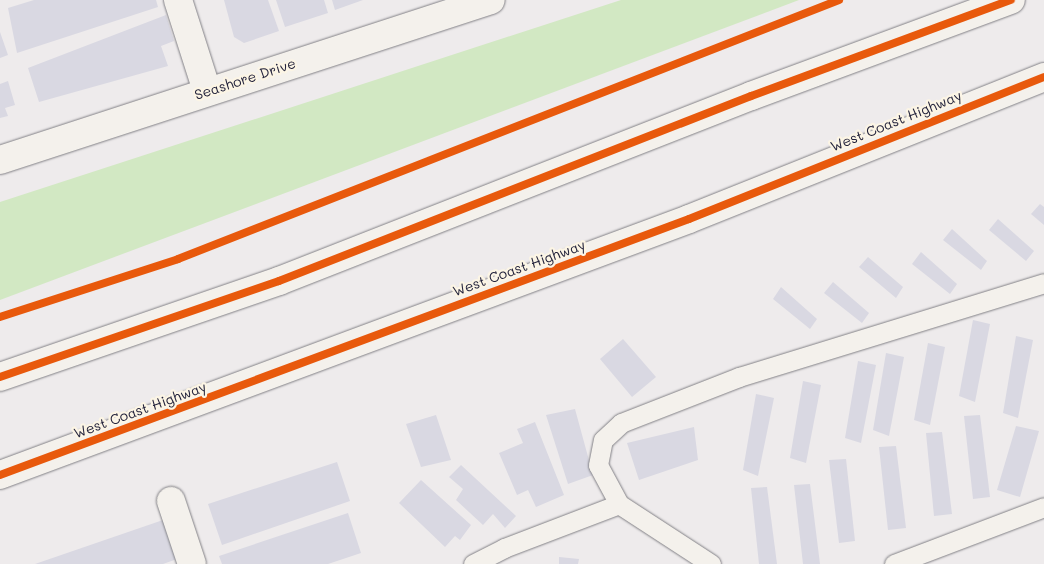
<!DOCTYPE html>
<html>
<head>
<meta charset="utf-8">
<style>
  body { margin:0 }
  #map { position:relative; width:1044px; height:564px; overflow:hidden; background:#eeebec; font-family:Mali,sans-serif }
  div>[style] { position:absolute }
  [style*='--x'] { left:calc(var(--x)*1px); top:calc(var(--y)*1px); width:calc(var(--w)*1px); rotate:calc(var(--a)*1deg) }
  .green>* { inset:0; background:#d2e8c3 }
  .building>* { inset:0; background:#d9d8e2 }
  .roads { filter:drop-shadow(0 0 1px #828186) drop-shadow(0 0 1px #828186) }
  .lane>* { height:19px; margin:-9.5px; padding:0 9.5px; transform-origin:9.5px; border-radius:9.5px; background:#f4f1ec }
  .street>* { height:28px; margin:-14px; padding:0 14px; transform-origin:14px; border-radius:14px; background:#f4f1ec }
  .highway>* { height:28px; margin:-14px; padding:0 14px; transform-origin:14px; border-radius:14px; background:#f4f1ec }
  .cycleway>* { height:8px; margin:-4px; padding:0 4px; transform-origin:4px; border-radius:4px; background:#e8590c }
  span { translate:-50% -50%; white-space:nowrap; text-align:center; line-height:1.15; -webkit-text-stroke:4.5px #fcf5e5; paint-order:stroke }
  .street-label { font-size:14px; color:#22223b }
</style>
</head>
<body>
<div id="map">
  <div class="green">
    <div style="clip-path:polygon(621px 0,799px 0,0 300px,0 202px)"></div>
  </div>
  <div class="building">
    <div style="clip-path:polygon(34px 0,156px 0,158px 7px,17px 53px,8px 8px)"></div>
    <div style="clip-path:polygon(224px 0,268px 0,279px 31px,244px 43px,234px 37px)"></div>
    <div style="clip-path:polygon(276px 0,324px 0,328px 13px,285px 27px)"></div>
    <div style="clip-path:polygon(332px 0,363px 0,335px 10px)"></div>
    <div style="clip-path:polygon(166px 15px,174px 41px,161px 46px,168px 66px,39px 102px,28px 68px)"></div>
    <div style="clip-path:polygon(0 32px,8px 55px,0 58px)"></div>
    <div style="clip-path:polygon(8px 81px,15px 105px,5px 108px,8px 116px,0 118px,0 84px)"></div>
    <div style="clip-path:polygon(1040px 204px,1044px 207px,1044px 225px,1031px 214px)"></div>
    <div style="clip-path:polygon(998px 219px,1034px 251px,1026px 261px,989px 230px)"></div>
    <div style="clip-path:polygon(952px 229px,987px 261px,981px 270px,943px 240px)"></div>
    <div style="clip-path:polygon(921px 252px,957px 284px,950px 294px,912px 264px)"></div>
    <div style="clip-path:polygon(868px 257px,903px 287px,896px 298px,859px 267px)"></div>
    <div style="clip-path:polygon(833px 282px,869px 313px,862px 323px,824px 293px)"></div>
    <div style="clip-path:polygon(781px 287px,817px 319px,810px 329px,773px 299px)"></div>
    <div style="clip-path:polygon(973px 320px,990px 324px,975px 402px,959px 396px)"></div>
    <div style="clip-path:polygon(1016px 336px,1033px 340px,1018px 418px,1003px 413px)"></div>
    <div style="clip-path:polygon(623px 339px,656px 377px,632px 397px,600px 359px)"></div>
    <div style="clip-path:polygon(928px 343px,945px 347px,930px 425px,914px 420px)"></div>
    <div style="clip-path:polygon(886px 353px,904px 357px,889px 436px,873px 430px)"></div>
    <div style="clip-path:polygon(858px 361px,876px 365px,861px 443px,845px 438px)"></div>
    <div style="clip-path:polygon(803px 381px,821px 385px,806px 463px,790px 458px)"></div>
    <div style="clip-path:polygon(756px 394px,774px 398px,758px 476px,743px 470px)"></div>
    <div style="clip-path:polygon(575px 409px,593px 475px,568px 484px,546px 415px)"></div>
    <div style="clip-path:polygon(436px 415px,451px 460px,421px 467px,406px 424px)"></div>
    <div style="clip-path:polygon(980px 415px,990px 497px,973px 499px,964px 416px)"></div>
    <div style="clip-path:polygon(535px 422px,564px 495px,536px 507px,528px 490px,517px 495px,499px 453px,523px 443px,517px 429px)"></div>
    <div style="clip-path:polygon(1016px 426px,1039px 431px,1020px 497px,997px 490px)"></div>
    <div style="clip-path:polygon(694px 427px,698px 460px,639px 480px,627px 443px)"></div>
    <div style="clip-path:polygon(942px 432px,952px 514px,934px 516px,926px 433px)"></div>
    <div style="clip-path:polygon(896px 446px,906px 528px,888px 530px,879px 447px)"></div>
    <div style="clip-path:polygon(846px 459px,855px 541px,839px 543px,829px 460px)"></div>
    <div style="clip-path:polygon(337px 462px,350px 501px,222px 545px,208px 504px)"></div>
    <div style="clip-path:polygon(461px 465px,516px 516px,505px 528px,493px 514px,483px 525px,456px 500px,463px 489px,449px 477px)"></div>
    <div style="clip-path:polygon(421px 480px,471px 525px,460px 540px,455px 536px,445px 547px,399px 503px)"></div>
    <div style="clip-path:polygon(810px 484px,820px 564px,803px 564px,794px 485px)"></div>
    <div style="clip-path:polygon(767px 487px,777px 564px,759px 564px,751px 488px)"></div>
    <div style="clip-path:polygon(348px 513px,361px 553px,328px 564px,222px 564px,219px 556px)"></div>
    <div style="clip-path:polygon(163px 520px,177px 559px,163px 564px,35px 564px)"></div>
    <div style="clip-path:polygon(559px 557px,579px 559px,578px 564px,559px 564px)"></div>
  </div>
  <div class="roads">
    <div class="lane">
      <div style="--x:473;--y:564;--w:35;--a:-27"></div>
      <div style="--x:504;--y:548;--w:123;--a:-20.9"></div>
      <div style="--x:711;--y:564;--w:110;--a:-146.9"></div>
      <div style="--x:619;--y:504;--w:44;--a:-118.3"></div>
      <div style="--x:598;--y:465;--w:25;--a:-79"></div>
      <div style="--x:603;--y:440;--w:25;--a:-43"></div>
      <div style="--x:621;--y:423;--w:127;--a:-21.3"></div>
      <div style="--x:739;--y:377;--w:319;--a:-17.1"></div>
      <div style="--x:894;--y:564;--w:160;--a:-20.8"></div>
    </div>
    <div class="street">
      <div style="--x:178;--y:0;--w:96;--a:72.3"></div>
      <div style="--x:0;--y:160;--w:516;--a:-18.05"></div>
      <div style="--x:171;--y:501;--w:66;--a:71.6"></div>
    </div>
    <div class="highway">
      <div style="--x:0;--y:377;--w:295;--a:-19"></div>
      <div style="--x:279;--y:281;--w:507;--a:-21.4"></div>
      <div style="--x:751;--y:96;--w:277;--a:-20.3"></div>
      <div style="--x:0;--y:475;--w:735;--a:-20.38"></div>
      <div style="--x:689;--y:219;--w:382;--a:-21.8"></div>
    </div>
  </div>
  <div class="cycleway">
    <div style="--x:0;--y:317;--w:187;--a:-18"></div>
    <div style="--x:178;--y:259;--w:710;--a:-21.4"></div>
    <div style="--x:0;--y:377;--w:295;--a:-19"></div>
    <div style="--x:279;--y:281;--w:507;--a:-21.4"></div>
    <div style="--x:751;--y:96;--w:277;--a:-20.3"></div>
    <div style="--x:0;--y:475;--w:735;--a:-20.38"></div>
    <div style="--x:689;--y:219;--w:382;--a:-21.8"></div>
  </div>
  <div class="street-label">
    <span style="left:245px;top:79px;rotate:-18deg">Seashore Drive</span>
    <span style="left:896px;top:121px;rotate:-22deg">West Coast Highway</span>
    <span style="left:519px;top:268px;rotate:-20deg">West Coast Highway</span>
    <span style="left:140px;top:410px;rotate:-20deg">West Coast Highway</span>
  </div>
</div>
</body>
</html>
